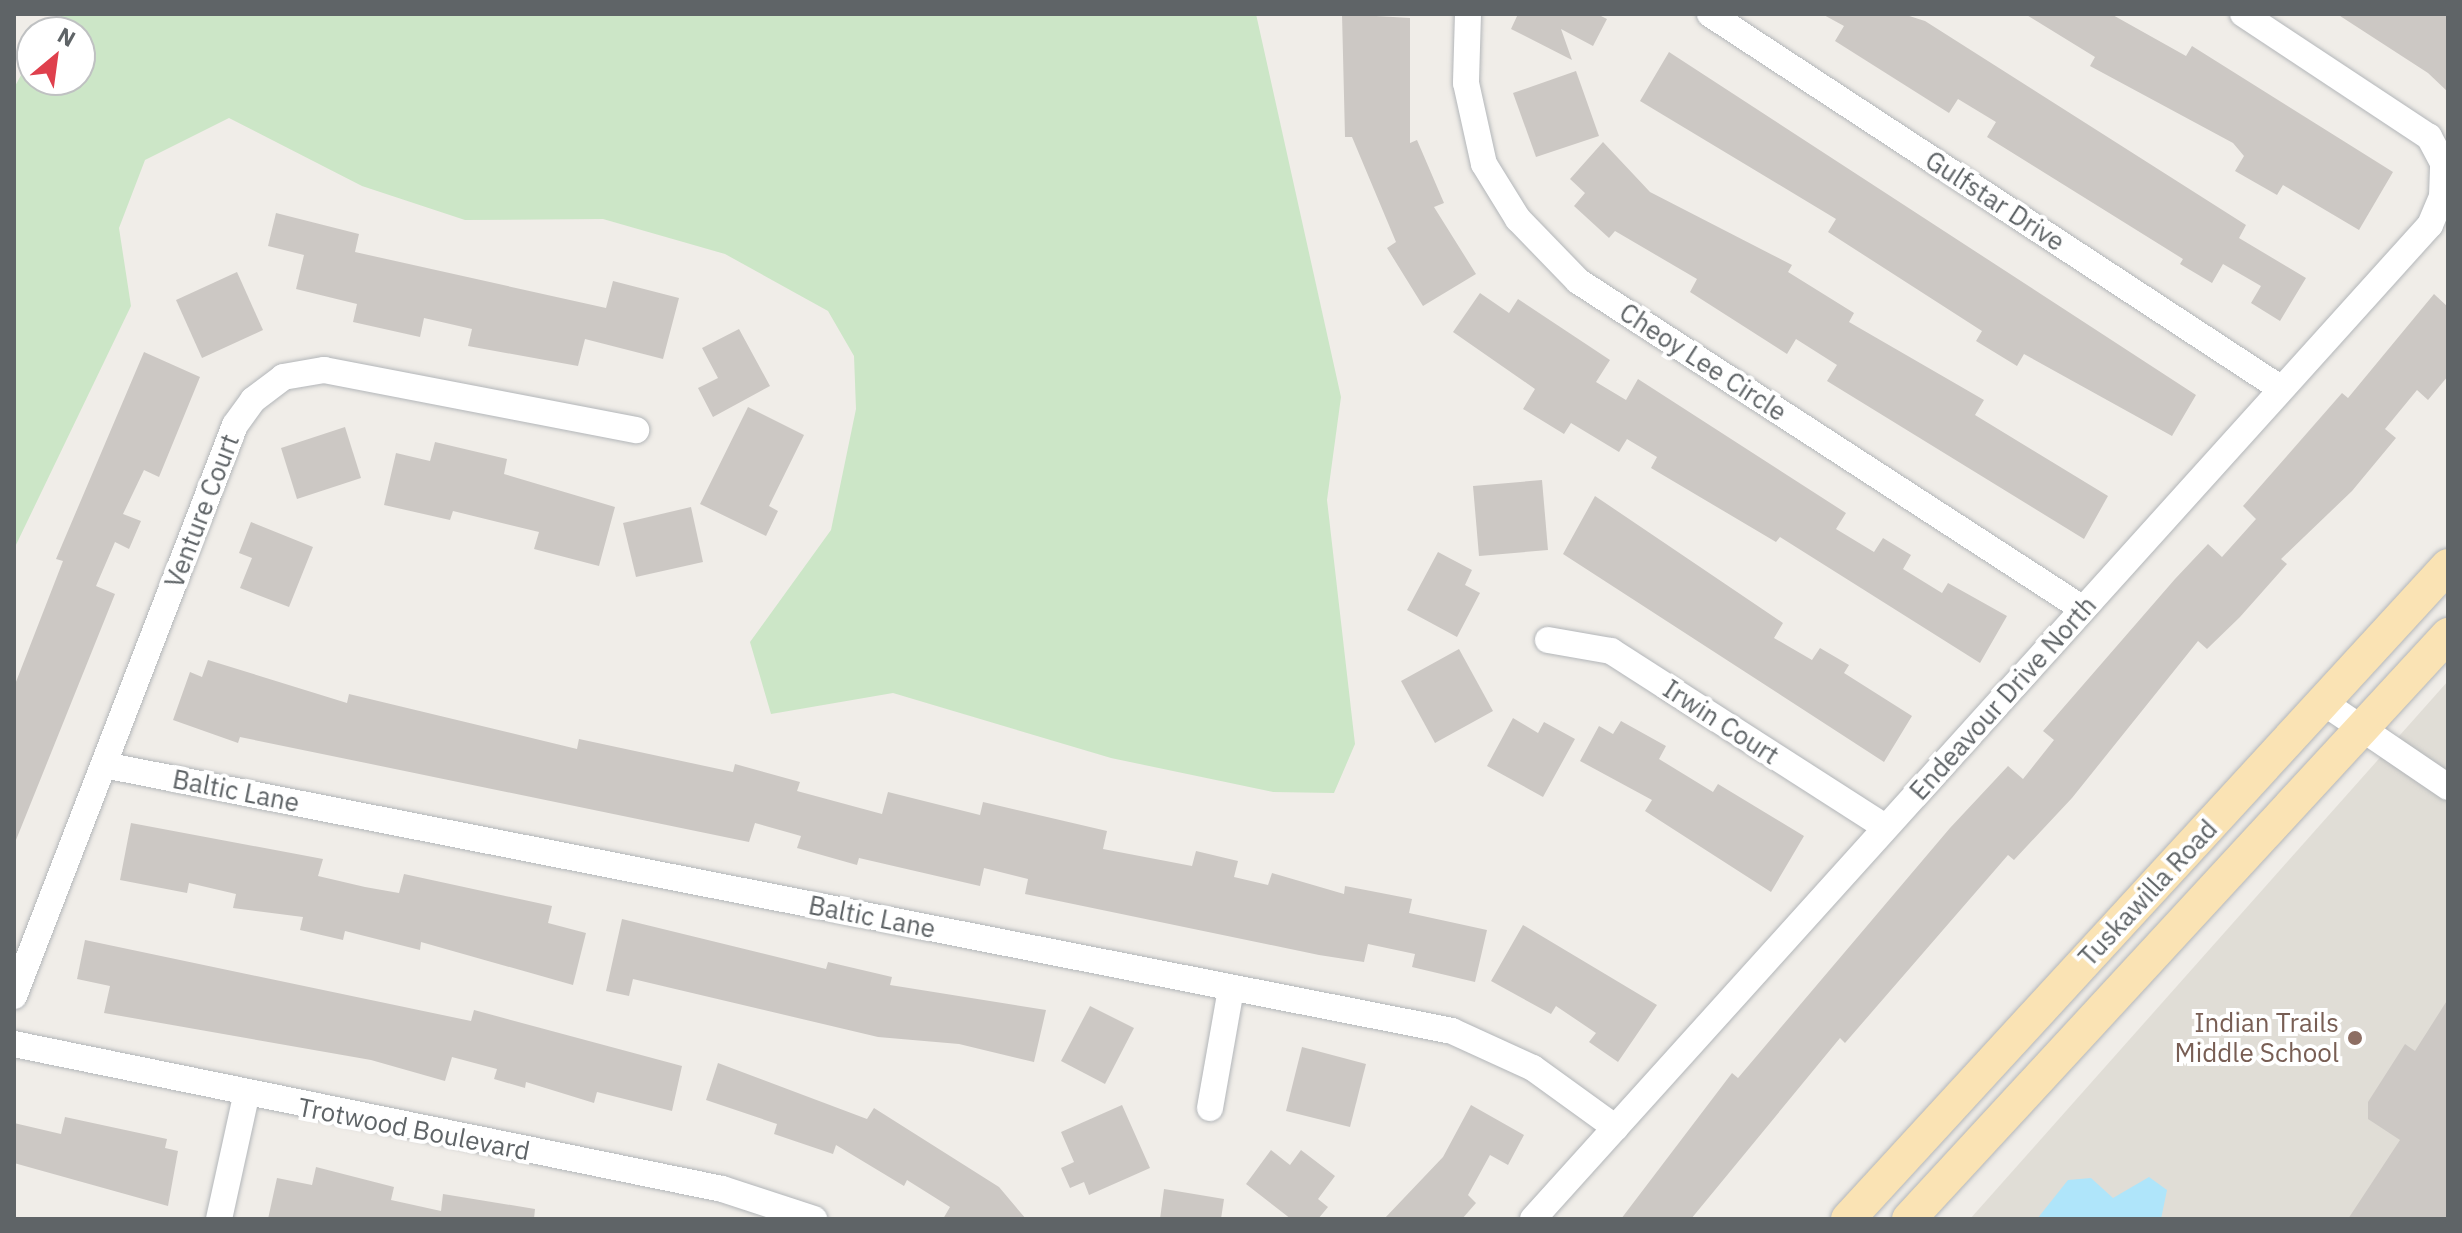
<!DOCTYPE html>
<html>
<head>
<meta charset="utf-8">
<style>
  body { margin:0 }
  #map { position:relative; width:2462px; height:1233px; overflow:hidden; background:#f0ede8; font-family:"IBM Plex Sans",sans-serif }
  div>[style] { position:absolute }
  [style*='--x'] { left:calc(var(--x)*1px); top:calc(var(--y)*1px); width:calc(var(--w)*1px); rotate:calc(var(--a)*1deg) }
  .education>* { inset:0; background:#e0ddd6 }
  .green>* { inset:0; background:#cce6c7 }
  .water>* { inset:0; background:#afe5fa }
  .building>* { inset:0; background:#ccc8c4 }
  .roads { filter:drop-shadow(0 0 2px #b3b6b9) drop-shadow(0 0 2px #b3b6b9) }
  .minor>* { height:26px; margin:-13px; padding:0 13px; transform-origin:13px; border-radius:13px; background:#fff }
  .major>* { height:34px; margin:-17px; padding:0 17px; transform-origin:17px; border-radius:17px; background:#fae3b4 }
  .dots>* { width:22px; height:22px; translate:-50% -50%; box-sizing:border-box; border:4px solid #fff; border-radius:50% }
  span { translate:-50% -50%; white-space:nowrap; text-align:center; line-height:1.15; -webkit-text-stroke:8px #fff; paint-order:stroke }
  .street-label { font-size:26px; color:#5f6467 }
  .education-label { font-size:26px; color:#785e54 }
  .right { translate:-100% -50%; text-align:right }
  .frame { position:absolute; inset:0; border:16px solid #5f6467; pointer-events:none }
  .north { position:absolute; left:16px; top:16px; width:80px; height:80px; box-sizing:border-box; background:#fff; border:2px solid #bfc1c2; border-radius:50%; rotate:29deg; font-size:22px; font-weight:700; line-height:32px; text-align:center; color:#5f6467 }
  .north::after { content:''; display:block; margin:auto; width:28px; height:36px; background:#df404d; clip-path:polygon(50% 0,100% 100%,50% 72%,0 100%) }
</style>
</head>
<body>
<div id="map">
  <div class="education">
    <div style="clip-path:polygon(2448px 681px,2448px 1219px,1970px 1219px)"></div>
  </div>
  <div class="green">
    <div style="clip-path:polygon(63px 14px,1256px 14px,1341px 397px,1327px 500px,1355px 744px,1334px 793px,1273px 792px,1111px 758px,893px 693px,771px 714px,750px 642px,831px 530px,856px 409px,854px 356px,828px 311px,725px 254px,603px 219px,465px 220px,362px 186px,229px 118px,145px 160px,119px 228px,131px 306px,14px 549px,14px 88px,32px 55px,32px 80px,80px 80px,80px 32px,48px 32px)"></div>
  </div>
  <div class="water">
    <div style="clip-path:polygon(2149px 1177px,2167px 1190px,2161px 1219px,2037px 1219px,2068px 1180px,2091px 1178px,2113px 1198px)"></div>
  </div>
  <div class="building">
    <div style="clip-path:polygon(1342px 14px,1410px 18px,1410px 143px,1417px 140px,1444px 203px,1434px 207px,1476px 274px,1423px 306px,1387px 248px,1396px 242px,1352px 137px,1345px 137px)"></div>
    <div style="clip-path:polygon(1518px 14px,1597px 14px,1607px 19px,1593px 46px,1561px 29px,1572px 60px,1511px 29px)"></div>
    <div style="clip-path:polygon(1822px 14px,1903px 14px,1925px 21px,2246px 225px,2239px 238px,2306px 278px,2280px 321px,2251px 303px,2261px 286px,2223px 264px,2212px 283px,2180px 264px,2183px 259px,1987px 137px,1996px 122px,1958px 99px,1949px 113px,1835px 41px,1844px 26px)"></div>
    <div style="clip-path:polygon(2025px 14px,2111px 14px,2186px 56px,2192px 46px,2393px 172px,2359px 230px,2283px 185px,2277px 195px,2235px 171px,2244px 156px,2233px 143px,2090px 66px,2095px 57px)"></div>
    <div style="clip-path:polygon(2337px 14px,2448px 14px,2448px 92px,2428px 73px)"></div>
    <div style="clip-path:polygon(1669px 52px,2196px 395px,2172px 436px,2024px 354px,2017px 366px,1976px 341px,1982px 331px,1828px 232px,1836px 219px,1640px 101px)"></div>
    <div style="clip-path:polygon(1576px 71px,1599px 136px,1536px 157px,1513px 93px)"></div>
    <div style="clip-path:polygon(1603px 142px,1650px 192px,1792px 265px,1788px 272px,1854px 313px,1849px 322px,1984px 400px,1975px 415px,2108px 496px,2084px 539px,1827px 381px,1837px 365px,1796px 339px,1787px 354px,1690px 292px,1697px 279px,1615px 231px,1609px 238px,1574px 206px,1585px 193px,1570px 179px)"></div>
    <div style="clip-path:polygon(276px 213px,359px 234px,355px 252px,606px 308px,613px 281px,679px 298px,663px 359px,585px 339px,578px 366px,468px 346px,472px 329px,424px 318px,420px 337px,353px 322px,357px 304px,296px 289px,304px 255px,268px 246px)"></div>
    <div style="clip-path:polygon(237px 272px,263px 330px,202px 358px,176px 300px)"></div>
    <div style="clip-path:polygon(1480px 293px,1509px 313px,1518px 299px,1610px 360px,1596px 382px,1626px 400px,1638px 379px,1846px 513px,1836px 529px,1874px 552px,1883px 538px,1911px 555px,1903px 569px,1942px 593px,1948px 583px,2007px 616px,1980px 663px,1780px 537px,1776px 542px,1651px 468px,1657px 457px,1627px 439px,1619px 452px,1571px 423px,1564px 434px,1523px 409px,1535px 389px,1453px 332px)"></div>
    <div style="clip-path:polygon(2434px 294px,2448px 307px,2448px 376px,2428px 400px,2417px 390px,2385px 429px,2396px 438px,2352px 491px,2281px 559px,2287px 564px,2240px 617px,2207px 649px,2198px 641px,2072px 798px,2014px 860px,2008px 855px,1845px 1043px,1840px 1038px,1691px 1219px,1621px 1219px,1732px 1073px,1738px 1078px,1950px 828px,2008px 766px,2023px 779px,2054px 740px,2043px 731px,2175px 579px,2208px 544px,2222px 557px,2256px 519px,2243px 506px,2342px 393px,2348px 398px)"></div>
    <div style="clip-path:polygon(739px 329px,770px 386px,713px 417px,698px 388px,718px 378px,702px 348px)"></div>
    <div style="clip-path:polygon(144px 352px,200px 377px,159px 477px,144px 470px,123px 514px,141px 521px,129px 549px,115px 542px,96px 586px,115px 594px,14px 845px,14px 687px,63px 561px,56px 559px)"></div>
    <div style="clip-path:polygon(748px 407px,804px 435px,769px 506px,778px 511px,766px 536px,700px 504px)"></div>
    <div style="clip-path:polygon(345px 427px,361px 478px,297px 499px,281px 448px)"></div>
    <div style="clip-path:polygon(435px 442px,507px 459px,504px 474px,615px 507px,599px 566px,534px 549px,539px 532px,453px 511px,450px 520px,384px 505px,396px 453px,430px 461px)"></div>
    <div style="clip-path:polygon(1542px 480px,1548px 550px,1479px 556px,1473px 486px)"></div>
    <div style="clip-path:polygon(1595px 496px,1783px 623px,1774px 638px,1812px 660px,1820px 648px,1849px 665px,1844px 673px,1912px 716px,1884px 762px,1563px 554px)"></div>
    <div style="clip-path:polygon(691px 507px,703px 562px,636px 577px,623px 523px)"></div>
    <div style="clip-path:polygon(251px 522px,313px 547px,289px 607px,240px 588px,252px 558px,239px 553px)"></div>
    <div style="clip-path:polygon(1438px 552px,1472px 570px,1465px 585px,1480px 593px,1457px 637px,1407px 610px)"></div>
    <div style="clip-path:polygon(1459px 649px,1493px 711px,1435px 743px,1401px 681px)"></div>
    <div style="clip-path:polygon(208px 660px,347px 703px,349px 694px,577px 749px,579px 739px,733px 772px,735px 764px,800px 782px,797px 791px,882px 814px,888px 792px,980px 815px,983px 802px,1107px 831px,1103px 849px,1192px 866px,1196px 851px,1238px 861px,1234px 877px,1268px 885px,1272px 873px,1344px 894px,1345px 886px,1412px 899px,1409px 913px,1487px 930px,1475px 982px,1412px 967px,1415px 954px,1368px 944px,1364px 962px,1319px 955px,1025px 894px,1028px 879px,984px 868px,980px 886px,859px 858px,857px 865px,797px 848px,801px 836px,755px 823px,749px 842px,240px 737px,238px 743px,173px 720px,190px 672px,202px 677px)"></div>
    <div style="clip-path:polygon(1513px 718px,1538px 733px,1544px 722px,1575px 739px,1543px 797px,1487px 766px)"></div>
    <div style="clip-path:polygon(1621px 721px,1666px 746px,1659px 759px,1713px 792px,1718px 784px,1804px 836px,1771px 892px,1645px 811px,1652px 800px,1580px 761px,1599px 726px,1613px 734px)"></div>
    <div style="clip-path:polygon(131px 823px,323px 859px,318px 876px,365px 887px,399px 893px,404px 874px,552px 906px,548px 923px,586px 933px,573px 985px,421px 942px,420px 950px,345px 931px,343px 940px,300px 930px,303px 917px,233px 908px,236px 894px,189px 883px,187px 893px,120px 880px)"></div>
    <div style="clip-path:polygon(622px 919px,826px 969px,828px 962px,892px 977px,890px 985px,1046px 1010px,1034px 1062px,959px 1044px,878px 1037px,633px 979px,629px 996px,606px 991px)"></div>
    <div style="clip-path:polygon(1523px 925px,1657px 1005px,1618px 1062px,1589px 1042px,1596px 1033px,1556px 1006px,1551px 1014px,1491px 981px)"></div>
    <div style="clip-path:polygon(85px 940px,471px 1021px,474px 1010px,682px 1066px,672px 1111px,597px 1092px,594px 1103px,526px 1082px,525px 1088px,494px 1079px,497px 1069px,452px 1057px,445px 1081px,371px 1060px,104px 1013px,110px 986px,77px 979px)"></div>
    <div style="clip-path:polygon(2448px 999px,2448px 1219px,2348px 1219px,2400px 1140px,2368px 1119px,2368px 1102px,2405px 1044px,2415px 1051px)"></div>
    <div style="clip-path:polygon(1090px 1006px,1134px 1028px,1105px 1084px,1061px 1061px)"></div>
    <div style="clip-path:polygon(1302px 1047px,1366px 1064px,1350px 1127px,1286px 1111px)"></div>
    <div style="clip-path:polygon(718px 1063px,867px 1119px,874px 1108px,999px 1187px,1026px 1219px,943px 1219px,950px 1207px,907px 1180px,904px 1186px,836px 1145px,833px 1154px,774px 1134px,777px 1124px,706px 1100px)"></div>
    <div style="clip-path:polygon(1122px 1105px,1150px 1168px,1089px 1195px,1084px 1182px,1070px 1188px,1061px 1168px,1074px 1162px,1061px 1132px)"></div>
    <div style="clip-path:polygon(1471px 1105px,1524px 1135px,1508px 1165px,1490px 1155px,1468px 1195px,1476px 1203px,1462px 1219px,1384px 1219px,1443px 1157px)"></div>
    <div style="clip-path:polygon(65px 1117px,167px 1139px,165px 1148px,178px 1151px,168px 1206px,14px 1163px,14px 1123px,61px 1134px)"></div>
    <div style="clip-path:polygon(1271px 1150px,1290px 1165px,1301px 1150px,1335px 1176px,1318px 1199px,1328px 1207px,1318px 1219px,1291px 1219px,1246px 1184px)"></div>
    <div style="clip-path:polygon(316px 1167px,394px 1187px,391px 1200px,441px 1211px,443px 1194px,535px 1209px,534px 1219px,268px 1219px,277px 1178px,312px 1185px)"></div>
    <div style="clip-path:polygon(1164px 1189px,1224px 1199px,1221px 1219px,1160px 1219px)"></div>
  </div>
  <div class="roads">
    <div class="minor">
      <div style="--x:1468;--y:14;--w:69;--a:91.7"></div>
      <div style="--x:1466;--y:83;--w:83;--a:77.5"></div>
      <div style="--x:1484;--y:164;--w:65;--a:58.3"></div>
      <div style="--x:1518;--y:219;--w:86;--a:45.9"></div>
      <div style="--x:1578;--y:281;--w:602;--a:33"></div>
      <div style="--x:1710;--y:14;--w:682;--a:33.27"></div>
      <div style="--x:1548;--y:640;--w:64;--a:9.9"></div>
      <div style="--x:1611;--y:651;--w:326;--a:32.7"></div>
      <div style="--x:2323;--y:702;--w:151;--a:34.2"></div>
      <div style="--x:104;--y:765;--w:1374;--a:11.16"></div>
      <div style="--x:1452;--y:1031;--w:89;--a:24.6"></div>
      <div style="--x:1533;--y:1068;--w:102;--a:35.9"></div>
      <div style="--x:14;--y:996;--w:612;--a:-68.84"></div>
      <div style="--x:235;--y:425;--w:31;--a:-54"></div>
      <div style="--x:253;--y:400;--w:38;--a:-37"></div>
      <div style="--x:283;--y:377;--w:42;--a:-9.7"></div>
      <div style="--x:324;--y:370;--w:318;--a:10.9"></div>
      <div style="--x:14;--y:1044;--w:723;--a:11.57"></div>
      <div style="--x:722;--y:1189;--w:97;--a:18.1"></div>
      <div style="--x:1210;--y:1108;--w:121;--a:-80"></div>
      <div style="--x:219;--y:1219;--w:126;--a:-77.6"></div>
      <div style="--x:1533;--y:1219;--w:1339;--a:-47.94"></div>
      <div style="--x:2430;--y:225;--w:30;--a:-67"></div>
      <div style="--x:2442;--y:197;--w:34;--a:-88"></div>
      <div style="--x:2443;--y:163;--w:30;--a:-118"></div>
      <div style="--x:2429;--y:137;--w:223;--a:-146.5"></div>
    </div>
    <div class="major">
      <div style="--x:1848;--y:1219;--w:887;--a:-47.42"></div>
      <div style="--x:1909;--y:1219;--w:795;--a:-47.29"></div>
    </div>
  </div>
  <div class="dots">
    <div style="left:2355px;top:1038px;background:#8d6e63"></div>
  </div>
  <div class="street-label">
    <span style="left:1995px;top:201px;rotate:33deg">Gulfstar Drive</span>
    <span style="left:1703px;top:362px;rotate:33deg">Cheoy Lee Circle</span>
    <span style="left:202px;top:511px;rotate:-69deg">Venture Court</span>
    <span style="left:2003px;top:698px;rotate:-48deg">Endeavour Drive North</span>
    <span style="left:1721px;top:722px;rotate:33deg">Irwin Court</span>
    <span style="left:236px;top:791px;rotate:11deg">Baltic Lane</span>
    <span style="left:2148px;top:893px;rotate:-47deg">Tuskawilla Road</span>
    <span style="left:872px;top:917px;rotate:11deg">Baltic Lane</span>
    <span style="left:414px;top:1129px;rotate:11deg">Trotwood Boulevard</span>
  </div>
  <div class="education-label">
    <span class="right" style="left:2339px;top:1038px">Indian Trails<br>Middle School</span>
  </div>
  <div class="frame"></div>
  <div class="north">N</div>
</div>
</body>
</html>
